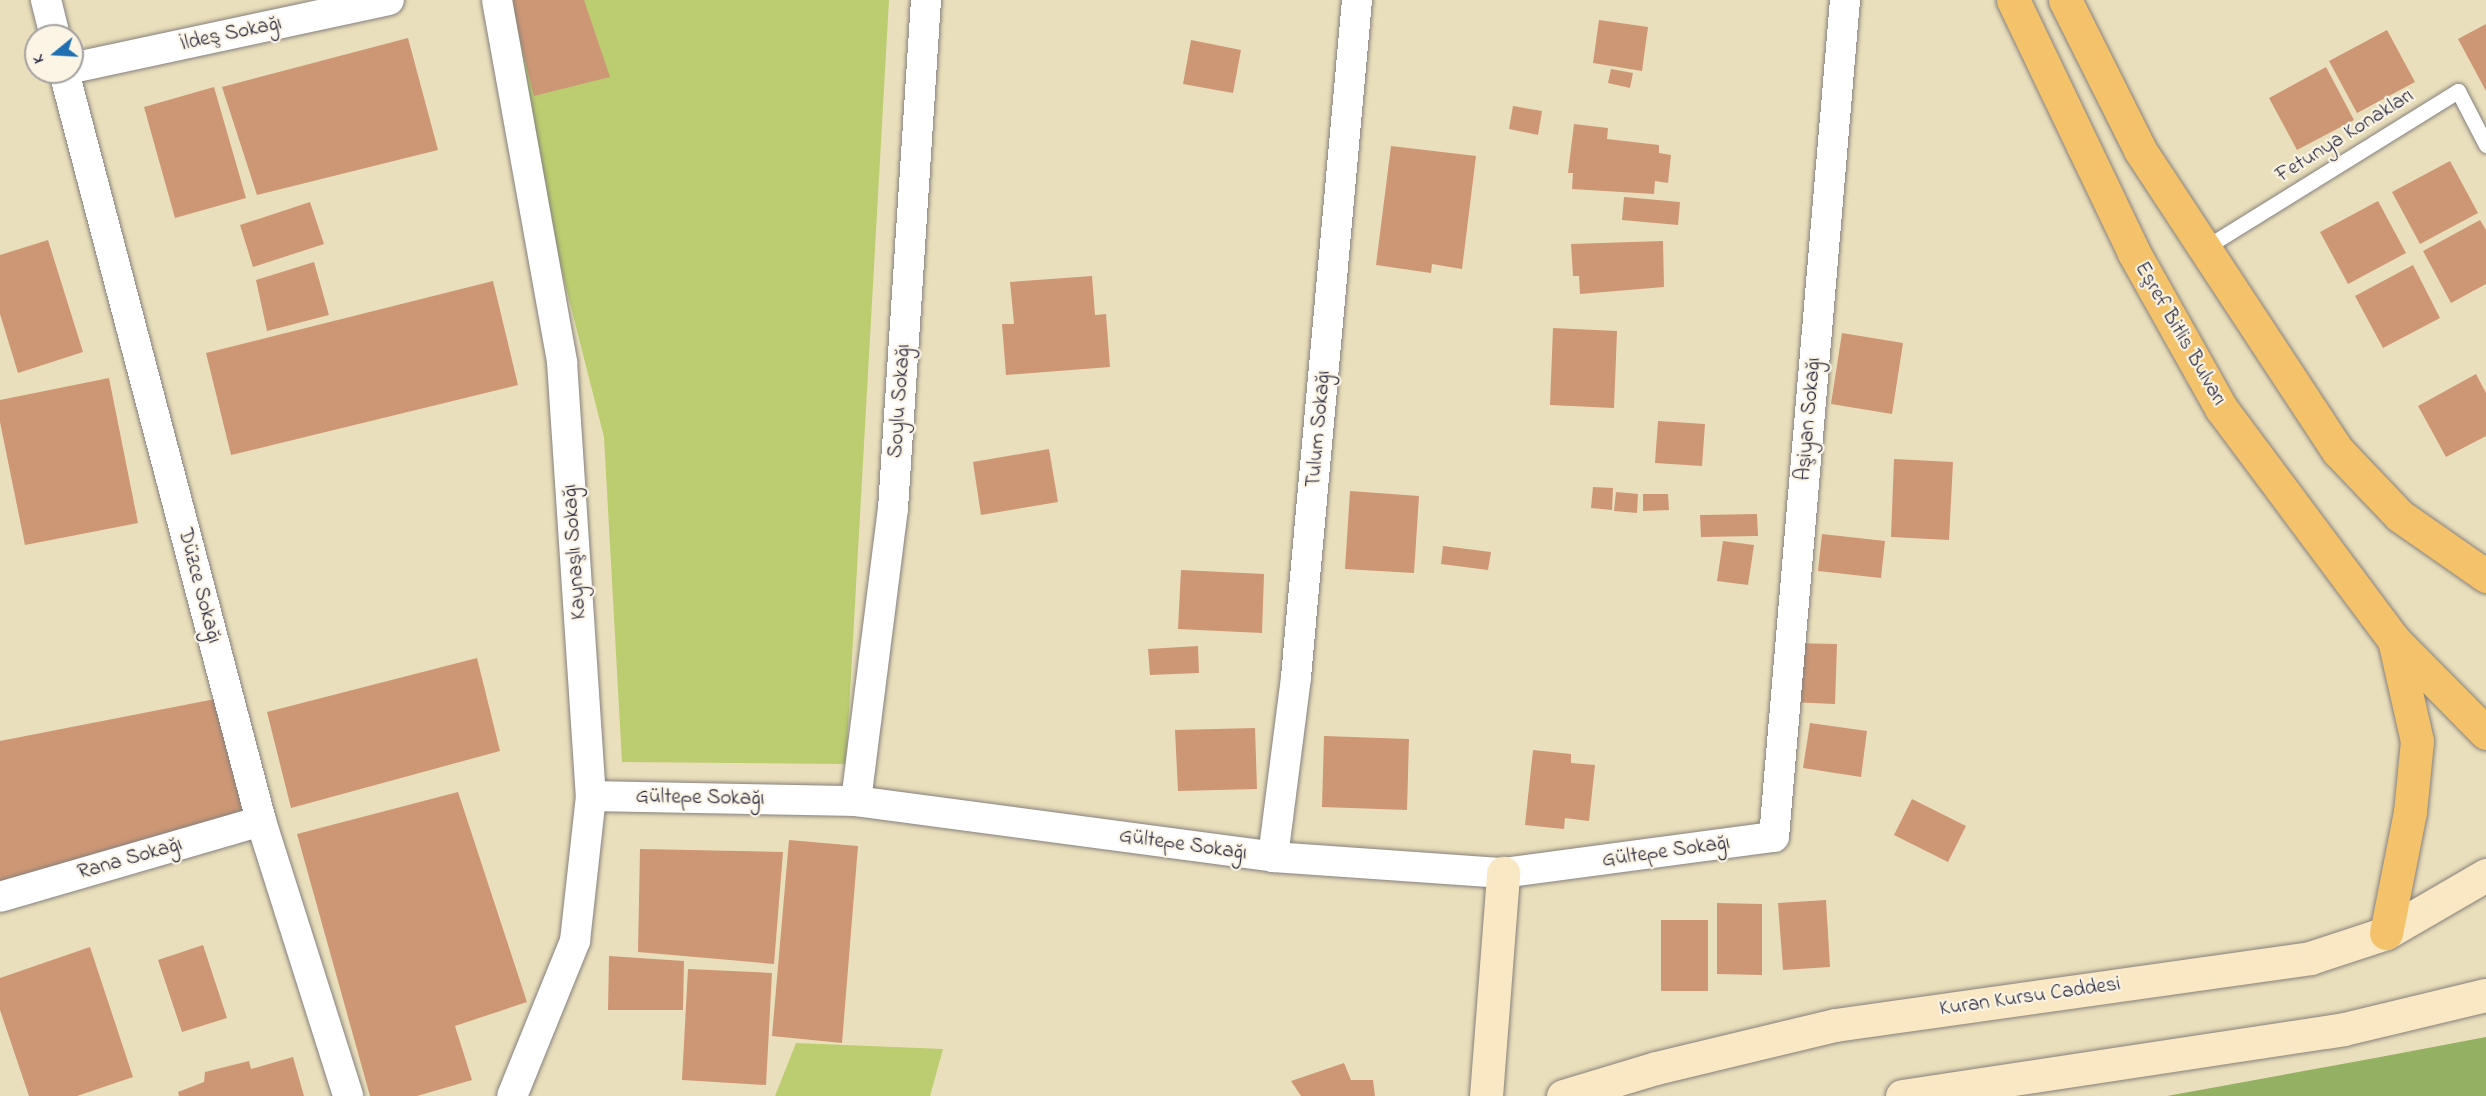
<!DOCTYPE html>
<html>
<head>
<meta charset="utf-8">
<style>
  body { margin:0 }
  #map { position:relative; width:2486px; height:1096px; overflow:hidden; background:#eadfbc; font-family:"Indie Flower",sans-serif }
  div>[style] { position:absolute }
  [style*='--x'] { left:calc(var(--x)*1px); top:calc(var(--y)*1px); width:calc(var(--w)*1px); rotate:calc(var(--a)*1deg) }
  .green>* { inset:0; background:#bbcd70 }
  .forest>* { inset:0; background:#94b062 }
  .building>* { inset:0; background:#cd9776 }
  .roads { filter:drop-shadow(0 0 2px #86807c) drop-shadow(0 0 2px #86807c) }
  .service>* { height:15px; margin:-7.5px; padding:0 7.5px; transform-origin:7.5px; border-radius:7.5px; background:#fff }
  .minor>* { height:30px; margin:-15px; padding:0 15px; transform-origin:15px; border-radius:15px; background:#fff }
  .secondary>* { height:33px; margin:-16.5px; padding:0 16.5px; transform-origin:16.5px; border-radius:16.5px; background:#fae7c3 }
  .primary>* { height:33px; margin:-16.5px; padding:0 16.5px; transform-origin:16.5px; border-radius:16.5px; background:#f3c26a }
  span { translate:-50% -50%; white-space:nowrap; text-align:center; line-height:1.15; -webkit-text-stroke:4.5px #fcf5e5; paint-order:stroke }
  .street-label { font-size:21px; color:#22223b }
  .north { position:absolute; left:24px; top:24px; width:60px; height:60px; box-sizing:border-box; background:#fcf5e5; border:2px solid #a5a1a1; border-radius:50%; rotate:252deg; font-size:16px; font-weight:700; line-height:24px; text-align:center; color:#22223b }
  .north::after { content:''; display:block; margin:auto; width:21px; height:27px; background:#1f6fb2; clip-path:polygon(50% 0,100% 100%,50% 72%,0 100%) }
</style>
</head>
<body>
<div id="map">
  <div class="green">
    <div style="clip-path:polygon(493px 0,889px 0,846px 764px,622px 762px,604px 437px)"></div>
    <div style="clip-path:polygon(796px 1043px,943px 1049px,930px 1096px,775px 1096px)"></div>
  </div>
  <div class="forest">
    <div style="clip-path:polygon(2486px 1037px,2486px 1096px,2167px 1096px,2375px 1058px)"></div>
  </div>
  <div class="building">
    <div style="clip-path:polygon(510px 0,584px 0,610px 77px,534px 96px)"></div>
    <div style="clip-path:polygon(1599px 20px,1648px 27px,1642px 71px,1593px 63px)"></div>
    <div style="clip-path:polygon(2486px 24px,2486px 91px,2458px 39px)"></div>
    <div style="clip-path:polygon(2387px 30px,2415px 82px,2357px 113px,2329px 61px)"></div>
    <div style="clip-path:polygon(408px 38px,438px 150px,257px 195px,222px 87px)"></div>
    <div style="clip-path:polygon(1191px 40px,1241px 50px,1233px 93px,1183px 84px)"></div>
    <div style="clip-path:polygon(2326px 67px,2354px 120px,2297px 150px,2269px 98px)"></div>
    <div style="clip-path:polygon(1611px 69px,1633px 73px,1630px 88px,1608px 83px)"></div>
    <div style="clip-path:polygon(214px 87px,246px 198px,175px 218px,144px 107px)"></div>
    <div style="clip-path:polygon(1513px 106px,1542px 111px,1538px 135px,1509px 129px)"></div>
    <div style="clip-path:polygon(1574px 124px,1608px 128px,1607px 139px,1659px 145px,1659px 153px,1671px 155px,1668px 183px,1655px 181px,1654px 194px,1572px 189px,1573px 173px,1568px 173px)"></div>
    <div style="clip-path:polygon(1391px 146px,1476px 156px,1462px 269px,1432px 264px,1431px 273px,1376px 265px)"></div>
    <div style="clip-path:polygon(2450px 161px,2478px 213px,2420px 244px,2392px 192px)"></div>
    <div style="clip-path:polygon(1624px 197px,1680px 202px,1678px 225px,1622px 220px)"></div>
    <div style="clip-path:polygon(2378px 201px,2406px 253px,2348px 284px,2320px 232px)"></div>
    <div style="clip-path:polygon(310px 202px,324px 244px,253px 267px,240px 225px)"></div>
    <div style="clip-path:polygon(2480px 220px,2486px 230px,2486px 284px,2451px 303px,2423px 251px)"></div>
    <div style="clip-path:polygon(48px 240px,83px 352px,18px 373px,0 314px,0 255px)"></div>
    <div style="clip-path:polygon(1663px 241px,1664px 287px,1580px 294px,1579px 276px,1573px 276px,1571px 244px)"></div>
    <div style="clip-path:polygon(314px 262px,329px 315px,267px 331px,256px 280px)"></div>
    <div style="clip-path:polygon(2413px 265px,2440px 318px,2383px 348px,2355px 296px)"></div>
    <div style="clip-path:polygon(1092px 276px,1095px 315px,1106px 314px,1110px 367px,1006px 375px,1002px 324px,1014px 324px,1010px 282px)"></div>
    <div style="clip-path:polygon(493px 281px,518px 385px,231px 455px,206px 353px)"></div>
    <div style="clip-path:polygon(1553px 328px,1617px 331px,1614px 408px,1550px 405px)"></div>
    <div style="clip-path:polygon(1842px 333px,1903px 343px,1892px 414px,1831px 404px)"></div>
    <div style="clip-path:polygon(2476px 374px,2486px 393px,2486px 436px,2446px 457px,2418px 406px)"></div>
    <div style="clip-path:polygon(109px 378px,138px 523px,25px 545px,0 422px,0 400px)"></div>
    <div style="clip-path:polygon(1658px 421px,1705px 424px,1702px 466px,1655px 463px)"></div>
    <div style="clip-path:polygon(1049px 449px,1058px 502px,981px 515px,973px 462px)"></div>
    <div style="clip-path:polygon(1894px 459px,1953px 462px,1949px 540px,1891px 537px)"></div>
    <div style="clip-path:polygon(1593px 487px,1613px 488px,1612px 510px,1591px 508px)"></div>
    <div style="clip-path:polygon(1350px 491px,1419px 496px,1414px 573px,1345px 569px)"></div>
    <div style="clip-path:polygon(1616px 492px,1638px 494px,1637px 513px,1614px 511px)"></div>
    <div style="clip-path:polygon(1643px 494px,1668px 494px,1669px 510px,1643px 511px)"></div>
    <div style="clip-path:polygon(1757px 514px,1758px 536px,1701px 537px,1700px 515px)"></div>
    <div style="clip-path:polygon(1822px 534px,1885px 541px,1881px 578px,1818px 571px)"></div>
    <div style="clip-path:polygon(1723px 541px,1754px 545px,1748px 585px,1717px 581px)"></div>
    <div style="clip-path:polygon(1443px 546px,1491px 552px,1488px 570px,1441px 564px)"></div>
    <div style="clip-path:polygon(1181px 570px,1264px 574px,1262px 633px,1178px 629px)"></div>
    <div style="clip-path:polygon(1792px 643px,1837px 644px,1835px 704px,1790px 702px)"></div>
    <div style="clip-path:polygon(1198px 646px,1199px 673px,1150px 675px,1148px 649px)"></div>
    <div style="clip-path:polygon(477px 658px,500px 751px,291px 808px,267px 712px)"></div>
    <div style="clip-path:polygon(215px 699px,250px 817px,0 881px,0 741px)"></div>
    <div style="clip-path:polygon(1810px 723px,1867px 731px,1861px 777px,1803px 768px)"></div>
    <div style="clip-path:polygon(1255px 728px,1257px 789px,1178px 791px,1175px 730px)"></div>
    <div style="clip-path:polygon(1324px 736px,1409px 739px,1407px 810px,1322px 807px)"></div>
    <div style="clip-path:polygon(1533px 750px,1571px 754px,1571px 763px,1595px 765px,1589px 821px,1565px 818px,1564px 829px,1525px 825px)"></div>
    <div style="clip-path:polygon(458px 792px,527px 1002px,455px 1026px,472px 1080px,417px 1096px,370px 1096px,297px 834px)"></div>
    <div style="clip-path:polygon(1912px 799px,1966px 826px,1948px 862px,1894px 835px)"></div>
    <div style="clip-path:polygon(789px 840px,858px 846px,842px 1043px,772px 1036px)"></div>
    <div style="clip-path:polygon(640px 849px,783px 852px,774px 964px,638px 952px)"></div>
    <div style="clip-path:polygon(1826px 900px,1830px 967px,1783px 970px,1778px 903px)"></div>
    <div style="clip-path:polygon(1717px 903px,1762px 904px,1762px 975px,1717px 974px)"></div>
    <div style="clip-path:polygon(1661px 920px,1708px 920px,1708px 991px,1661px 991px)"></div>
    <div style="clip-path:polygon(203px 945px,227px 1018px,182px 1032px,158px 960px)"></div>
    <div style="clip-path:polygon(90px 947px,133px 1077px,77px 1096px,29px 1096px,0 1010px,0 978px)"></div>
    <div style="clip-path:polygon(609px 956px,684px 961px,683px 1010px,608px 1010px)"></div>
    <div style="clip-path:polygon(688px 969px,772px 973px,766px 1085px,682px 1080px)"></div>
    <div style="clip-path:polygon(293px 1057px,304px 1096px,179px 1096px,178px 1092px,204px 1082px,205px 1072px,249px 1061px,251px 1069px)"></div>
    <div style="clip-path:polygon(1344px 1063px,1351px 1080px,1373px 1080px,1375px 1096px,1301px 1096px,1291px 1081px)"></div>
  </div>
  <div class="roads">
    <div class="service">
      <div style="--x:2203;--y:249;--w:300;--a:-31.8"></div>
      <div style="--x:2458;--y:91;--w:61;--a:62.6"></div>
    </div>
    <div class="minor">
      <div style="--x:46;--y:0;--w:37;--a:76"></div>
      <div style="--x:497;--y:0;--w:368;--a:79.8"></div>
      <div style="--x:562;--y:362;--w:435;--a:86.2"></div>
      <div style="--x:591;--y:796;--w:146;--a:96.3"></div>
      <div style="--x:575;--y:941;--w:167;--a:112.1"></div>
      <div style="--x:72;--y:68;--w:324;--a:-12.1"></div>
      <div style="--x:64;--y:72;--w:774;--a:75.26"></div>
      <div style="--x:261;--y:821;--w:288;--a:72.4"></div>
      <div style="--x:591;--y:796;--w:265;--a:1.1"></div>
      <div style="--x:856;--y:801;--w:421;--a:7.6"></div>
      <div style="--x:1273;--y:857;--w:231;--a:4"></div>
      <div style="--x:1503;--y:873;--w:273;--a:-7.6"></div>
      <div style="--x:1774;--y:837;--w:840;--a:-85.15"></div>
      <div style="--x:856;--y:801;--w:294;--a:-82.8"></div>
      <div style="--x:893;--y:509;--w:510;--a:-86.29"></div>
      <div style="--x:1273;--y:857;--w:181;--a:-82.7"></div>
      <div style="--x:1296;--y:677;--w:680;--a:-84.85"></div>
      <div style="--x:0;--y:897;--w:272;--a:-16.2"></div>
    </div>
    <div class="secondary">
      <div style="--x:1486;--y:1096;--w:224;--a:-85.6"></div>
      <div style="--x:1563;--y:1096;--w:97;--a:-16.8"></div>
      <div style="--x:1656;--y:1068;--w:184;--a:-13.5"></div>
      <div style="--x:1835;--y:1025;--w:480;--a:-8"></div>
      <div style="--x:2310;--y:958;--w:80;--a:-18.2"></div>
      <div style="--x:2386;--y:933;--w:116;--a:-30.1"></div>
      <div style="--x:1902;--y:1096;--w:447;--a:-8.6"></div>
      <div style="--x:2344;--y:1029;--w:146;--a:-13.5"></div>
    </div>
    <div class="primary">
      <div style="--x:2013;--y:0;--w:280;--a:64.4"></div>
      <div style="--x:2134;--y:253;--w:178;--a:60.7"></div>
      <div style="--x:2221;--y:408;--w:289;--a:53.3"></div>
      <div style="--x:2394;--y:640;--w:131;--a:45.3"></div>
      <div style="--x:2065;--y:0;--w:168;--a:63.4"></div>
      <div style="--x:2140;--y:150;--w:360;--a:56.7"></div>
      <div style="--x:2338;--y:451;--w:90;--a:46.4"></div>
      <div style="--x:2400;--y:516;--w:105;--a:34.9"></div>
      <div style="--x:2386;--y:933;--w:123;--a:-78.8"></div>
      <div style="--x:2410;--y:812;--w:71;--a:-84.4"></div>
      <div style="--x:2417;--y:741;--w:104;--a:-102.8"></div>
    </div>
  </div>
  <div class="street-label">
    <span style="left:231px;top:34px;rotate:-12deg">İldeş Sokağı</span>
    <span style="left:2345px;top:136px;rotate:-32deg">Fetunya Konakları</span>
    <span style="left:2180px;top:334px;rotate:60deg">Eşref Bitlis Bulvarı</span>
    <span style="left:900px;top:401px;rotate:-86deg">Soylu Sokağı</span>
    <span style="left:1809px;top:419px;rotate:-85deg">Aşiyan Sokağı</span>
    <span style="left:1319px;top:429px;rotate:-85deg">Tulum Sokağı</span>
    <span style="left:575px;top:552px;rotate:-94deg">Kaynaşlı Sokağı</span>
    <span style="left:199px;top:586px;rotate:75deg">Düzce Sokağı</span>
    <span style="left:700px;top:798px;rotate:1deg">Gültepe Sokağı</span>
    <span style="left:1183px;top:845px;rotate:8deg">Gültepe Sokağı</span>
    <span style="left:1666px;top:852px;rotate:-8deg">Gültepe Sokağı</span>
    <span style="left:130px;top:859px;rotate:-16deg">Rana Sokağı</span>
    <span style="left:2030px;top:997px;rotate:-8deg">Kuran Kursu Caddesi</span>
  </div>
  <div class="north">K</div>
</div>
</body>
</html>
